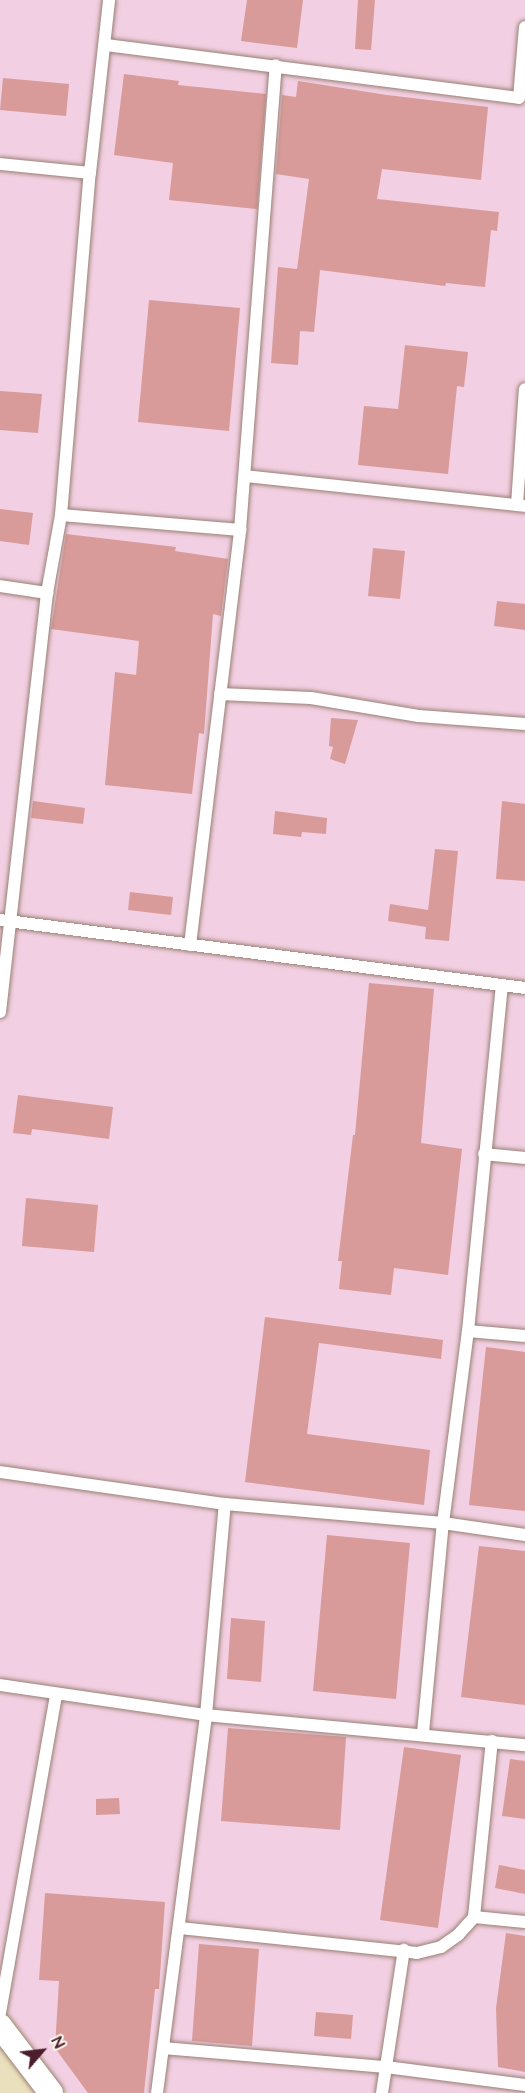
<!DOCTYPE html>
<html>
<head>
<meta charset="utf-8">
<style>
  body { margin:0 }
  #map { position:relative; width:525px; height:2093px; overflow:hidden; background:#ebe0bd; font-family:"Architects Daughter",sans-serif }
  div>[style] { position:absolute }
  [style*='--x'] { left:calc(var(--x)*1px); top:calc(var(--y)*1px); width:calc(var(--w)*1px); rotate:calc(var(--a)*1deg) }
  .built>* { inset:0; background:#f2cfe2 }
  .building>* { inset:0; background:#d89b99 }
  .roads { filter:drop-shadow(0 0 2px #9a8074) drop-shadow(0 0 2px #9a8074) }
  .service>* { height:12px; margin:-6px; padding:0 6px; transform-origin:6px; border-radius:6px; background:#fff }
  .minor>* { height:24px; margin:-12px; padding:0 12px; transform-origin:12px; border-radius:12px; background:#fff }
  span { translate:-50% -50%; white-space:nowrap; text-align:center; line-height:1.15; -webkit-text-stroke:6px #fbf7ec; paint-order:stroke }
  .north { position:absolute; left:12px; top:2021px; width:60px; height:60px; -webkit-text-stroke:4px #fbf7ec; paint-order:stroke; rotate:62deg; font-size:16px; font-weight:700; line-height:24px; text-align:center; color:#4a1f2b }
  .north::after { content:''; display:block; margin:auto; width:21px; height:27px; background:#4a1f2b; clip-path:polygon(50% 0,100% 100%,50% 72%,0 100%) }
</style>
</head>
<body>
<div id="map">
  <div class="built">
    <div style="clip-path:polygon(0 0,525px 0,525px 2093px,67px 2093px,0 2003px)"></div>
  </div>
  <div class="building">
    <div style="clip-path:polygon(247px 0,303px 0,297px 48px,241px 41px)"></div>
    <div style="clip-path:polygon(358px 0,375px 0,371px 50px,355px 49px)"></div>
    <div style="clip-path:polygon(124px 74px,179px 81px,178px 85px,266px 94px,257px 209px,169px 200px,173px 163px,114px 155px)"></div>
    <div style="clip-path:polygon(3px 78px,69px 84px,66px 116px,0 110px)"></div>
    <div style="clip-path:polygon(298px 81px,387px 95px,488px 107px,481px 180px,382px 169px,377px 199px,499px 212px,497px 231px,491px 230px,485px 287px,446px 283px,445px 286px,320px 270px,314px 332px,300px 331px,298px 365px,271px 363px,278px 267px,297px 269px,309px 179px,276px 174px,282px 95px,296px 97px)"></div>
    <div style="clip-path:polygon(149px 300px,240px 308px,229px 431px,138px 422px)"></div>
    <div style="clip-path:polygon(405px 345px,468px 352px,464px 387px,457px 386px,448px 474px,358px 465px,364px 406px,398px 409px)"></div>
    <div style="clip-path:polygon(0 391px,42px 394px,38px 433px,0 430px)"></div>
    <div style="clip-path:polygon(0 509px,33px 513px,29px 545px,0 541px)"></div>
    <div style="clip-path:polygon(66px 534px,176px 547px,175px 551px,228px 559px,221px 616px,213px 614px,204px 734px,199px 733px,192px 794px,105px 785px,115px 672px,136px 675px,139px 641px,51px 629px)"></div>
    <div style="clip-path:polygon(373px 548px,405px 551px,400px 599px,368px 596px)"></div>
    <div style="clip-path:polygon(497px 601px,525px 604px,525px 630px,494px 626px)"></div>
    <div style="clip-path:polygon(331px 718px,358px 720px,345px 764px,330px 759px,333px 747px,329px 746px)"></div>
    <div style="clip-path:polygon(33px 801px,85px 808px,83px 824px,31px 818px)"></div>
    <div style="clip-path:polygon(502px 801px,525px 804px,525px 881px,496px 879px)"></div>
    <div style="clip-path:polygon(275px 811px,327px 818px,326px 834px,302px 832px,301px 837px,273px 834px)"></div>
    <div style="clip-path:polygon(435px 849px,458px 851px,449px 941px,425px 939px,426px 927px,388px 921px,390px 904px,428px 910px)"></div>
    <div style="clip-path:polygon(130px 892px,173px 897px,171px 915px,128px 910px)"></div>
    <div style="clip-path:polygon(369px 983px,434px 989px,421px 1143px,462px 1149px,448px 1275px,394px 1268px,391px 1295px,339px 1289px,342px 1261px,338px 1261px,353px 1135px,355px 1135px)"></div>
    <div style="clip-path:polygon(18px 1095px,113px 1107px,109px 1139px,32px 1129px,31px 1135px,13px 1133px)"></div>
    <div style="clip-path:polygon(26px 1198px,98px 1205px,94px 1252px,22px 1246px)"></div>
    <div style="clip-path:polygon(265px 1317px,443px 1340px,441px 1359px,319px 1343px,307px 1434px,430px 1450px,424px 1505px,245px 1482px)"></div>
    <div style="clip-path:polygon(486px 1347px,525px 1352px,525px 1511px,469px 1505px)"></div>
    <div style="clip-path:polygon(327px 1535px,410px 1543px,396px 1699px,313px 1691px)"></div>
    <div style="clip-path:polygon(479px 1546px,525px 1551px,525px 1705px,461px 1697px)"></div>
    <div style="clip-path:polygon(231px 1618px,265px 1621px,261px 1682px,227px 1679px)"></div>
    <div style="clip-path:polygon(228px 1728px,346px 1737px,340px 1830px,221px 1821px)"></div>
    <div style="clip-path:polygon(404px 1747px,461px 1755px,438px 1928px,380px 1920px)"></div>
    <div style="clip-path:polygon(510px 1759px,525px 1761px,525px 1819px,502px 1816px)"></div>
    <div style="clip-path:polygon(119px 1798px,120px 1814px,96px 1815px,96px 1799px)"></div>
    <div style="clip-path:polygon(499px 1865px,525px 1870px,525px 1894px,495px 1888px)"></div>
    <div style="clip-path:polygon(45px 1893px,165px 1902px,159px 1989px,155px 1989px,144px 2093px,88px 2093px,55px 2048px,59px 1981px,39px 1980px)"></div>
    <div style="clip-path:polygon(506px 1933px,525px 1936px,525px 2072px,498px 2067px,496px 2008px)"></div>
    <div style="clip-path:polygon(199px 1944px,259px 1949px,252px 2046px,192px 2041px)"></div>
    <div style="clip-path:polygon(316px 2012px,353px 2015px,351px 2039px,314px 2036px)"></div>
  </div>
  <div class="roads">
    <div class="service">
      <div style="--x:106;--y:45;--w:416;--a:7.3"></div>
      <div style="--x:519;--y:98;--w:71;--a:-85.2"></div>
      <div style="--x:0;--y:164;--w:90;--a:5.7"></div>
      <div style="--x:245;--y:476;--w:282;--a:6.1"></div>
      <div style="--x:517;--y:505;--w:116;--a:-86.1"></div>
      <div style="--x:61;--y:515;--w:180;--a:4.8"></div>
      <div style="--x:0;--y:586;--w:48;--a:8.5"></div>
      <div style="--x:220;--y:694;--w:91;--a:2.5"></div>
      <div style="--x:311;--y:698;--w:109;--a:9.5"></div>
      <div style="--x:419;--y:716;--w:106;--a:4.3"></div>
      <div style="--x:0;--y:920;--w:529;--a:7.38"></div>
      <div style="--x:190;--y:945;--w:418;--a:-83.1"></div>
      <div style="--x:240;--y:530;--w:466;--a:-85.6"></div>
      <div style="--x:0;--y:1012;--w:422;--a:-83.6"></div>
      <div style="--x:47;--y:593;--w:79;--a:-79.8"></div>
      <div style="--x:61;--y:515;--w:343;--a:-85.2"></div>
      <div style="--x:90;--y:173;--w:174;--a:-83.7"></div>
      <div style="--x:484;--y:1154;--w:41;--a:5.6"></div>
      <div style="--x:468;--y:1331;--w:57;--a:5"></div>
      <div style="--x:0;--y:1472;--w:227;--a:8.1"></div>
      <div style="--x:225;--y:1504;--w:219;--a:5"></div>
      <div style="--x:443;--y:1523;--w:83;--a:8.3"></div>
      <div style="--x:0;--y:1685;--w:208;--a:8.3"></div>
      <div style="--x:206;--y:1715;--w:320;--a:5.4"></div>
      <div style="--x:423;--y:1733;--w:211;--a:-84.6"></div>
      <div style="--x:443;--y:1523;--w:194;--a:-82.6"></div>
      <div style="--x:468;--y:1331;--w:347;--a:-84.4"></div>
      <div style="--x:474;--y:1917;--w:51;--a:5.6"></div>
      <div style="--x:180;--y:1928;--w:238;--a:6"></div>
      <div style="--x:417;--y:1953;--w:25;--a:-14"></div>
      <div style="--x:441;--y:1947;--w:21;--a:-35"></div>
      <div style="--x:458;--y:1935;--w:24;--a:-48"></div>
      <div style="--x:474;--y:1917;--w:177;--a:-84.2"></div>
      <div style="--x:0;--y:2013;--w:323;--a:-80"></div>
      <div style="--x:163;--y:2048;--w:224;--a:4.9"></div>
      <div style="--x:386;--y:2067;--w:140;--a:7.4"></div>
      <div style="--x:157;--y:2093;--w:381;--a:-82.6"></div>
      <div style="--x:206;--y:1715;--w:212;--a:-84.9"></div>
      <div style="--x:382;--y:2093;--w:145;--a:-81.3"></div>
    </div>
    <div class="minor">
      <div style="--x:0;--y:2026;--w:84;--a:52.7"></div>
    </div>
  </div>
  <div class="north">N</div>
</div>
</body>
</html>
